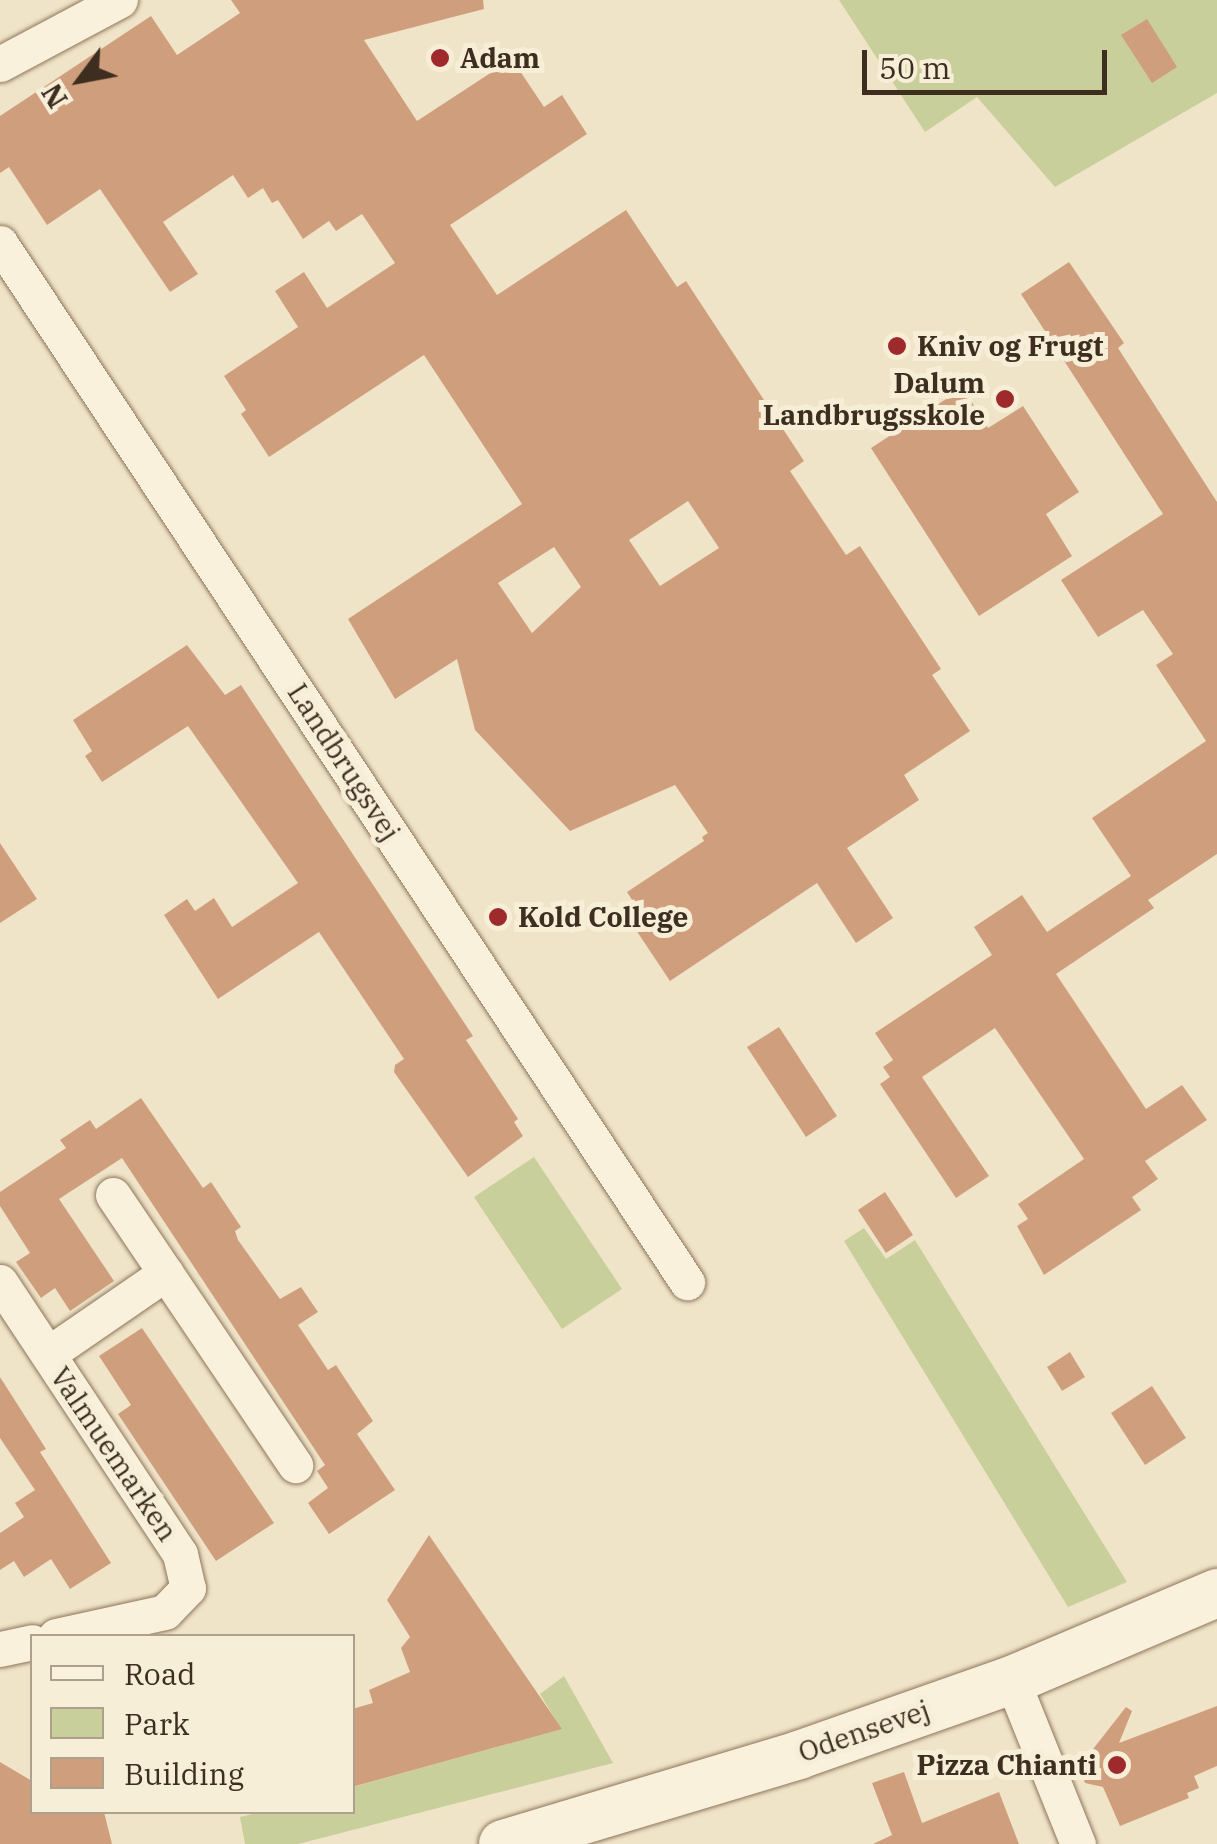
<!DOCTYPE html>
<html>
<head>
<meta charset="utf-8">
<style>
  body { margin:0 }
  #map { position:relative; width:1217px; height:1844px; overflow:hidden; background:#f0e4c8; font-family:"IBM Plex Serif",serif }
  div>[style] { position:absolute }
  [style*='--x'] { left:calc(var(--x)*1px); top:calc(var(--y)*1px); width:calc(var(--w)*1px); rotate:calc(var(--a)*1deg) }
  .green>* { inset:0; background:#c9cf9b }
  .building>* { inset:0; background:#cf9f7d }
  .roads { filter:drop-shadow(0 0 2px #8d765c) drop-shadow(0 0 2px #8d765c) }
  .minor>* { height:35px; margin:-17.5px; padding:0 17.5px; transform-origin:17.5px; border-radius:17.5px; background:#faf1dc }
  .secondary>* { height:48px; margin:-24px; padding:0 24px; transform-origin:24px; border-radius:24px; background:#faf1dc }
  .dots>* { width:28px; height:28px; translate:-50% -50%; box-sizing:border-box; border:5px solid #f7eed8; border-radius:50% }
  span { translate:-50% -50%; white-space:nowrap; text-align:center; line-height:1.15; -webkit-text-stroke:10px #f7eed8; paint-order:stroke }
  .poi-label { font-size:28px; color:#3d2e20; font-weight:700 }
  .left { translate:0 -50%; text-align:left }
  .right { translate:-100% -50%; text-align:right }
  .street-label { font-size:28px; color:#3d2e20 }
  .legend { position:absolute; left:30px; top:1634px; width:325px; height:180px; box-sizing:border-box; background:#f7eed8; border:2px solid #ada18e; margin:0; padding:12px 18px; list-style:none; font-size:30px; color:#3d2e20 }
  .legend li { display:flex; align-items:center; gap:20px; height:50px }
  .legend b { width:50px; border:2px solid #ada18e }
  .north { position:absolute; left:30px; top:30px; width:100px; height:100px; -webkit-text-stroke:8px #f7eed8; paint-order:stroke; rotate:238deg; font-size:28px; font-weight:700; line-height:40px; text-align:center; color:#3d2e20 }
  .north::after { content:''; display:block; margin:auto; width:35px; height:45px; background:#3d2e20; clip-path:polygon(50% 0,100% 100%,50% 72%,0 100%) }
  .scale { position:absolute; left:862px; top:50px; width:245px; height:45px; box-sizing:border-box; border:5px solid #3d2e20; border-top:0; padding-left:12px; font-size:30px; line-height:35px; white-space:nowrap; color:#3d2e20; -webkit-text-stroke:8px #f7eed8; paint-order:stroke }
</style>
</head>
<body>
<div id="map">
  <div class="green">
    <div style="clip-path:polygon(839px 0,1217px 0,1217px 93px,1055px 187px,977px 97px,925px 132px)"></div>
    <div style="clip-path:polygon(534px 1157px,622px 1289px,562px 1329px,474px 1197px)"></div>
    <div style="clip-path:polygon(864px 1228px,886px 1259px,915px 1240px,1127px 1582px,1068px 1607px,844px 1241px)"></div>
    <div style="clip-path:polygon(564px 1676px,613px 1763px,298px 1844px,245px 1844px,240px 1817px,262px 1812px,352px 1812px,353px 1787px,561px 1729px,540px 1694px)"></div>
  </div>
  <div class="building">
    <div style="clip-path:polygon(evenodd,231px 0,483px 0,484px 9px,364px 40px,417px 121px,512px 59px,544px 107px,562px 95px,587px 134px,450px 225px,497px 295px,626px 210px,677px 287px,686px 281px,804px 461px,790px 471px,846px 555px,860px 546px,941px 669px,932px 675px,970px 731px,904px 775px,919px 800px,847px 848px,893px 918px,856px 943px,817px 883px,670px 981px,636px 930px,647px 923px,627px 892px,704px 841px,702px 837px,708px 833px,675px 785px,570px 831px,475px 730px,457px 659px,395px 699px,348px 619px,522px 504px,424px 355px,269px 457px,241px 414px,246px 410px,224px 376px,298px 327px,275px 291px,304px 272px,327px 308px,395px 263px,362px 214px,336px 231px,329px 221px,303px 239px,278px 200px,272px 203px,263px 188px,248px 198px,233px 175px,163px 222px,198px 274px,170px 292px,100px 189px,47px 225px,9px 167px,0 173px,0 116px,151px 16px,177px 55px,240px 13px,231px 0,688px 501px,719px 548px,660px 586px,629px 540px,688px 501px,231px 0,554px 547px,581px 587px,532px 633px,498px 583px,554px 547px)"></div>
    <div style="clip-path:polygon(1147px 19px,1177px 67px,1152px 83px,1121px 35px)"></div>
    <div style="clip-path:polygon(1069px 262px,1124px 343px,1118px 348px,1217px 502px,1217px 854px,1148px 900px,1154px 908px,1056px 974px,1146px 1109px,1182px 1085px,1207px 1120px,1145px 1161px,1158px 1179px,1132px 1197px,1141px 1210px,1044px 1275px,1017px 1226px,1028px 1219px,1018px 1204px,1084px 1159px,995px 1028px,922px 1077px,989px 1176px,956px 1198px,880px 1084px,890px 1077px,883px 1067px,893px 1060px,875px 1033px,992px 955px,974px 927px,1022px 895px,1047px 932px,1131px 876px,1092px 818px,1206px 741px,1156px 665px,1173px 654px,1143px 610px,1098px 637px,1061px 580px,1163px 514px,1021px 294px)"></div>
    <div style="clip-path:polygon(963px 388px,988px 428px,1023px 406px,1079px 492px,1046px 514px,1072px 556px,979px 616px,871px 448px)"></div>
    <div style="clip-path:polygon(187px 645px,225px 695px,241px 685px,473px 1036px,466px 1040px,518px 1119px,514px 1122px,523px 1136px,468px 1177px,394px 1072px,395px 1065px,404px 1059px,319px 932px,218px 999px,164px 915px,187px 899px,195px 911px,214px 898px,232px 927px,298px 883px,188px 726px,102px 782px,85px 756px,92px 751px,73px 720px)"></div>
    <div style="clip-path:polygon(0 843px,37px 899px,0 923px)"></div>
    <div style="clip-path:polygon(779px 1027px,837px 1116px,806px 1137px,747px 1047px)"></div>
    <div style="clip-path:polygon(141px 1098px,203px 1188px,211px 1182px,241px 1227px,235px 1231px,238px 1240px,280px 1299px,301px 1287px,318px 1312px,298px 1325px,328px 1370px,336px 1365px,373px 1421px,357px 1434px,395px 1490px,329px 1534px,308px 1503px,328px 1488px,317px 1471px,325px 1465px,122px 1158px,59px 1199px,114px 1281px,70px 1311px,55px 1288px,41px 1298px,16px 1262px,30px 1253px,0 1206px,0 1192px,66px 1148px,60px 1140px,90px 1120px,96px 1129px)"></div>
    <div style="clip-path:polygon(885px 1192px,913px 1235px,886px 1253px,858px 1210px)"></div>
    <div style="clip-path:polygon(142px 1328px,274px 1523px,216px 1561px,118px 1414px,131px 1405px,99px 1356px)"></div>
    <div style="clip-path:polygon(1070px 1352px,1085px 1377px,1062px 1391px,1047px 1367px)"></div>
    <div style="clip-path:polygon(0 1377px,46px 1449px,40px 1452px,111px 1563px,70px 1589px,51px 1559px,24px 1577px,14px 1561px,0 1570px,0 1533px,24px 1517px,15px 1503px,35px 1490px,0 1438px)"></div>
    <div style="clip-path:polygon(1152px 1386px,1186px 1438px,1145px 1465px,1111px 1413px)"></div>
    <div style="clip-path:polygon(429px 1535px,562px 1729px,352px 1787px,352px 1709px,373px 1703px,369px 1690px,410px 1672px,401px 1648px,410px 1637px,387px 1600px)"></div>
    <div style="clip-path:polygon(1217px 1706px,1217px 1766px,1194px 1776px,1199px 1788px,1187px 1793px,1189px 1798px,1120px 1826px,1103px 1787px,1085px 1783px,1079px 1767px,1126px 1707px,1132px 1711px,1119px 1743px)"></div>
    <div style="clip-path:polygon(0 1762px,32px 1781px,32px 1812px,104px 1812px,112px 1844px,0 1844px)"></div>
    <div style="clip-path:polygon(904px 1772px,922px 1823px,999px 1792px,1019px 1844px,873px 1844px,892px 1835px,872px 1783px)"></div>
  </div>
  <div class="roads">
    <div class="minor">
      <div style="--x:0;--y:64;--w:136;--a:-28.1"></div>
      <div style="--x:0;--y:243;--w:1246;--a:56.53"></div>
      <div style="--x:113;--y:1195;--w:326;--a:56"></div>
      <div style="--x:0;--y:1282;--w:326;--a:56.5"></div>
      <div style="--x:180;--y:1554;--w:35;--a:77"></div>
      <div style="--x:188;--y:1588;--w:33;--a:134"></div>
      <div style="--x:165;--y:1612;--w:112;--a:167.6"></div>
      <div style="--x:48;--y:1354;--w:143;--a:-34.5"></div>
      <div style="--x:0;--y:1649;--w:33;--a:-12"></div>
      <div style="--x:1012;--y:1680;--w:177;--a:68.1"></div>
    </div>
    <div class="secondary">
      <div style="--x:503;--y:1844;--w:309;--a:-16.7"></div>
      <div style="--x:799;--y:1755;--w:226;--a:-19.4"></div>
      <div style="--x:1012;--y:1680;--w:223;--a:-23"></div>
    </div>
  </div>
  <div class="dots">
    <div style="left:440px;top:58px;background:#9e2a2b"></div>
    <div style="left:897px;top:346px;background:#9e2a2b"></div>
    <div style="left:1005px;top:399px;background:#9e2a2b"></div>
    <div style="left:498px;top:917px;background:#9e2a2b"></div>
    <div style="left:1117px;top:1765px;background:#9e2a2b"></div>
  </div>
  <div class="poi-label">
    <span class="left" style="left:460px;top:58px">Adam</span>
    <span class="left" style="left:917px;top:346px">Kniv og Frugt</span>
    <span class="right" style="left:985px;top:399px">Dalum<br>Landbrugsskole</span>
    <span class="left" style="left:518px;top:917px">Kold College</span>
    <span class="right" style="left:1097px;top:1765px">Pizza Chianti</span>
  </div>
  <div class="street-label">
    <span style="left:344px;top:762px;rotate:57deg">Landbrugsvej</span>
    <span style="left:114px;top:1454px;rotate:56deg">Valmuemarken</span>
    <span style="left:864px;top:1731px;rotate:-19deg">Odensevej</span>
  </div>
  <ul class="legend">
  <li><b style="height:12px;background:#faf1dc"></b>Road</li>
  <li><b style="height:28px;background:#c9cf9b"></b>Park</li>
  <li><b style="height:28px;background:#cf9f7d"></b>Building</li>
  </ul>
  <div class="north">N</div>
  <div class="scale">50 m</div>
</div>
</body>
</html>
